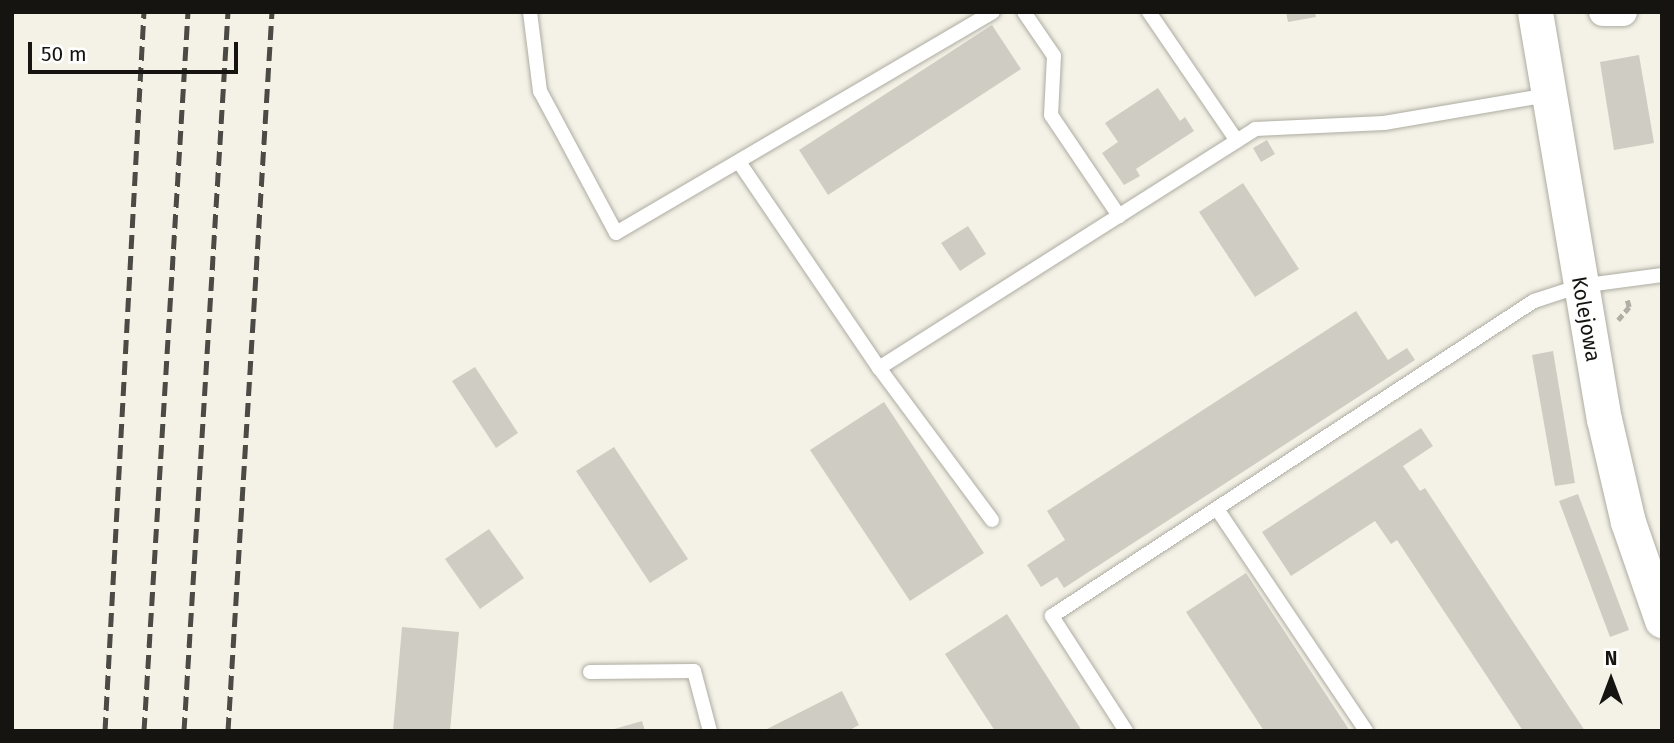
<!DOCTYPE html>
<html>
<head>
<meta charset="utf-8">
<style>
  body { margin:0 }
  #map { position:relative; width:1674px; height:743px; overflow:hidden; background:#f4f2e7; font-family:"Fira Sans",sans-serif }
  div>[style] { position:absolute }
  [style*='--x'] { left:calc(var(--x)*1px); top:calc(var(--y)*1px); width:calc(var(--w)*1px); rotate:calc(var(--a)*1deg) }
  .building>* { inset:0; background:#cfcdc3 }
  .path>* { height:4.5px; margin-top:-2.25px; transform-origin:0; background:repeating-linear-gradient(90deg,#b0aea6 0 7px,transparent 0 10.5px) }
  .roads { filter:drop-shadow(0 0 2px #aeaca2) drop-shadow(0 0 2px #aeaca2) }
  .service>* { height:14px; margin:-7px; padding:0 7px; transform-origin:7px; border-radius:7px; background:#fff }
  .minor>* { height:28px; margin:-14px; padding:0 14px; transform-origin:14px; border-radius:14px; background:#fff }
  .tertiary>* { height:35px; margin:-17.5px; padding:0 17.5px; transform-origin:17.5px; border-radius:17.5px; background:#fff }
  .rail>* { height:5px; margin-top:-2.5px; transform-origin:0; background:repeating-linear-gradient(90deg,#4b4a45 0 14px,transparent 0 21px) }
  span { translate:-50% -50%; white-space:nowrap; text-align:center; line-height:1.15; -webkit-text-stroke:5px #fff; paint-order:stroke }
  .street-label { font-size:21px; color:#151411 }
  .frame { position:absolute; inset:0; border:14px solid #151411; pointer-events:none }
  .north { position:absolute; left:1576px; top:645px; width:70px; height:70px; -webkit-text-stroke:5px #fff; paint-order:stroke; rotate:0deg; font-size:19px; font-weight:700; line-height:28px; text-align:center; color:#151411 }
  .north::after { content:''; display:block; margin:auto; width:24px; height:32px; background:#151411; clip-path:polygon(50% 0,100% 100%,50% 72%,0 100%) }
  .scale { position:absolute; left:28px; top:42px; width:210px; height:32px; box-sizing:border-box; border:4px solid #151411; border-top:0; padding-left:9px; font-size:21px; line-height:24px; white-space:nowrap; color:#151411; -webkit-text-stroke:5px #fff; paint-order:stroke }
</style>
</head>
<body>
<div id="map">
  <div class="building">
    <div style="clip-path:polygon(1286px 12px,1315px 12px,1316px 17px,1288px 22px)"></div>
    <div style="clip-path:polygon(992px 25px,1021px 69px,828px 195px,799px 150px)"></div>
    <div style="clip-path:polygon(1639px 55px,1654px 143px,1614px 150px,1600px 62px)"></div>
    <div style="clip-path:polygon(1158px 88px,1180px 121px,1185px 117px,1194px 131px,1136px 169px,1140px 176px,1124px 185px,1102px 153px,1118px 142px,1105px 123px)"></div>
    <div style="clip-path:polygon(1267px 140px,1275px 154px,1261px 162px,1253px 148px)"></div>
    <div style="clip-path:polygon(1243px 183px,1299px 269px,1255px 297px,1199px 212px)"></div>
    <div style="clip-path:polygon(968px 226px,986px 254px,960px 271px,941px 243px)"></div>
    <div style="clip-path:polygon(1356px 311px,1388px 360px,1407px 348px,1415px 360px,1064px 588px,1057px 577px,1041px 587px,1027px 565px,1065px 540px,1047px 511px)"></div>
    <div style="clip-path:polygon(1553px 351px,1575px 483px,1555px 486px,1532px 355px)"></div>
    <div style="clip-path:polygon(475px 367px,518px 433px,496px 448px,452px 381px)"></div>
    <div style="clip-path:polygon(884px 402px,984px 553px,910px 601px,810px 450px)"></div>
    <div style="clip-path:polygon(1421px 428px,1433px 446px,1403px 466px,1420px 491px,1425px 488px,1585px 731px,1523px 731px,1397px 540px,1391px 544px,1375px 521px,1291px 576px,1262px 532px)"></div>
    <div style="clip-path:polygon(614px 447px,688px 559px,650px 583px,576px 471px)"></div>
    <div style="clip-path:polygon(1578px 494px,1629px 630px,1610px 637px,1559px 501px)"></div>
    <div style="clip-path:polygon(489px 529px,524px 578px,480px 609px,445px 559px)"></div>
    <div style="clip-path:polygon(1246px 573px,1350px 731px,1264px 731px,1186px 612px)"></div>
    <div style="clip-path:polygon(1007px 614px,1082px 731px,995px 731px,945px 654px)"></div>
    <div style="clip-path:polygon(402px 627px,459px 632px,450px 731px,393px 731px)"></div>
    <div style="clip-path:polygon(842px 691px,859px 725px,848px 731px,752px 731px,767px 729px)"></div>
    <div style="clip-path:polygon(642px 721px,645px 731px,611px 731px,611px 730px)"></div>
  </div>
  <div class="path">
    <div style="--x:1618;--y:320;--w:17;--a:-50"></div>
    <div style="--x:1629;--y:307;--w:7;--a:-106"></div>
  </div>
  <div class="roads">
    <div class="service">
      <div style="--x:530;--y:12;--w:80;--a:82.8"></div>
      <div style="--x:540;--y:91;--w:161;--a:61.8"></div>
      <div style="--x:616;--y:233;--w:437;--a:-30.4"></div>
      <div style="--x:1024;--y:12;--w:53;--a:55.7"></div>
      <div style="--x:1054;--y:56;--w:59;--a:92.9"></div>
      <div style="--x:1051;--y:115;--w:122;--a:56"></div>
      <div style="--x:1149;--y:12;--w:156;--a:55.7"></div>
      <div style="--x:739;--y:162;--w:249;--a:55.8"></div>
      <div style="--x:1217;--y:509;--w:267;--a:56.1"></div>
      <div style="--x:992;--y:520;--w:189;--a:-126.6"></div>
      <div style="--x:879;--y:368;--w:446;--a:-32.4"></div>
      <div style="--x:1255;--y:129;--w:129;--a:-2.7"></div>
      <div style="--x:1384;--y:123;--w:166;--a:-9.7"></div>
      <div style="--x:590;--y:672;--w:104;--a:-0.6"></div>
      <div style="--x:694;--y:671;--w:62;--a:75.1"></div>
      <div style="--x:1126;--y:731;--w:137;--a:-122.8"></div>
      <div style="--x:1052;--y:616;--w:576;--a:-33.17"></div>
      <div style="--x:1534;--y:301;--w:48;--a:-18.1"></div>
      <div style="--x:1580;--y:286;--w:83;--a:-7.6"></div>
    </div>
    <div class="minor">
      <div style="--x:1603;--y:12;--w:20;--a:0"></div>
    </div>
    <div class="tertiary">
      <div style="--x:1535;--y:12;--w:413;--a:80.4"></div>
      <div style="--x:1604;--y:419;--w:106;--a:76.9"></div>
      <div style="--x:1628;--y:522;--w:104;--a:70.9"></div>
    </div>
  </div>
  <div class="rail">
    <div style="--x:105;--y:731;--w:720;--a:-86.9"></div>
    <div style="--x:144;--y:731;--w:720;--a:-86.5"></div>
    <div style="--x:184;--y:731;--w:720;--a:-86.5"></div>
    <div style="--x:228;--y:731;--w:720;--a:-86.5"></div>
  </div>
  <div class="street-label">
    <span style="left:1586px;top:319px;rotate:80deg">Kolejowa</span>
  </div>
  <div class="frame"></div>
  <div class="north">N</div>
  <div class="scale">50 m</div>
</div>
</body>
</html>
